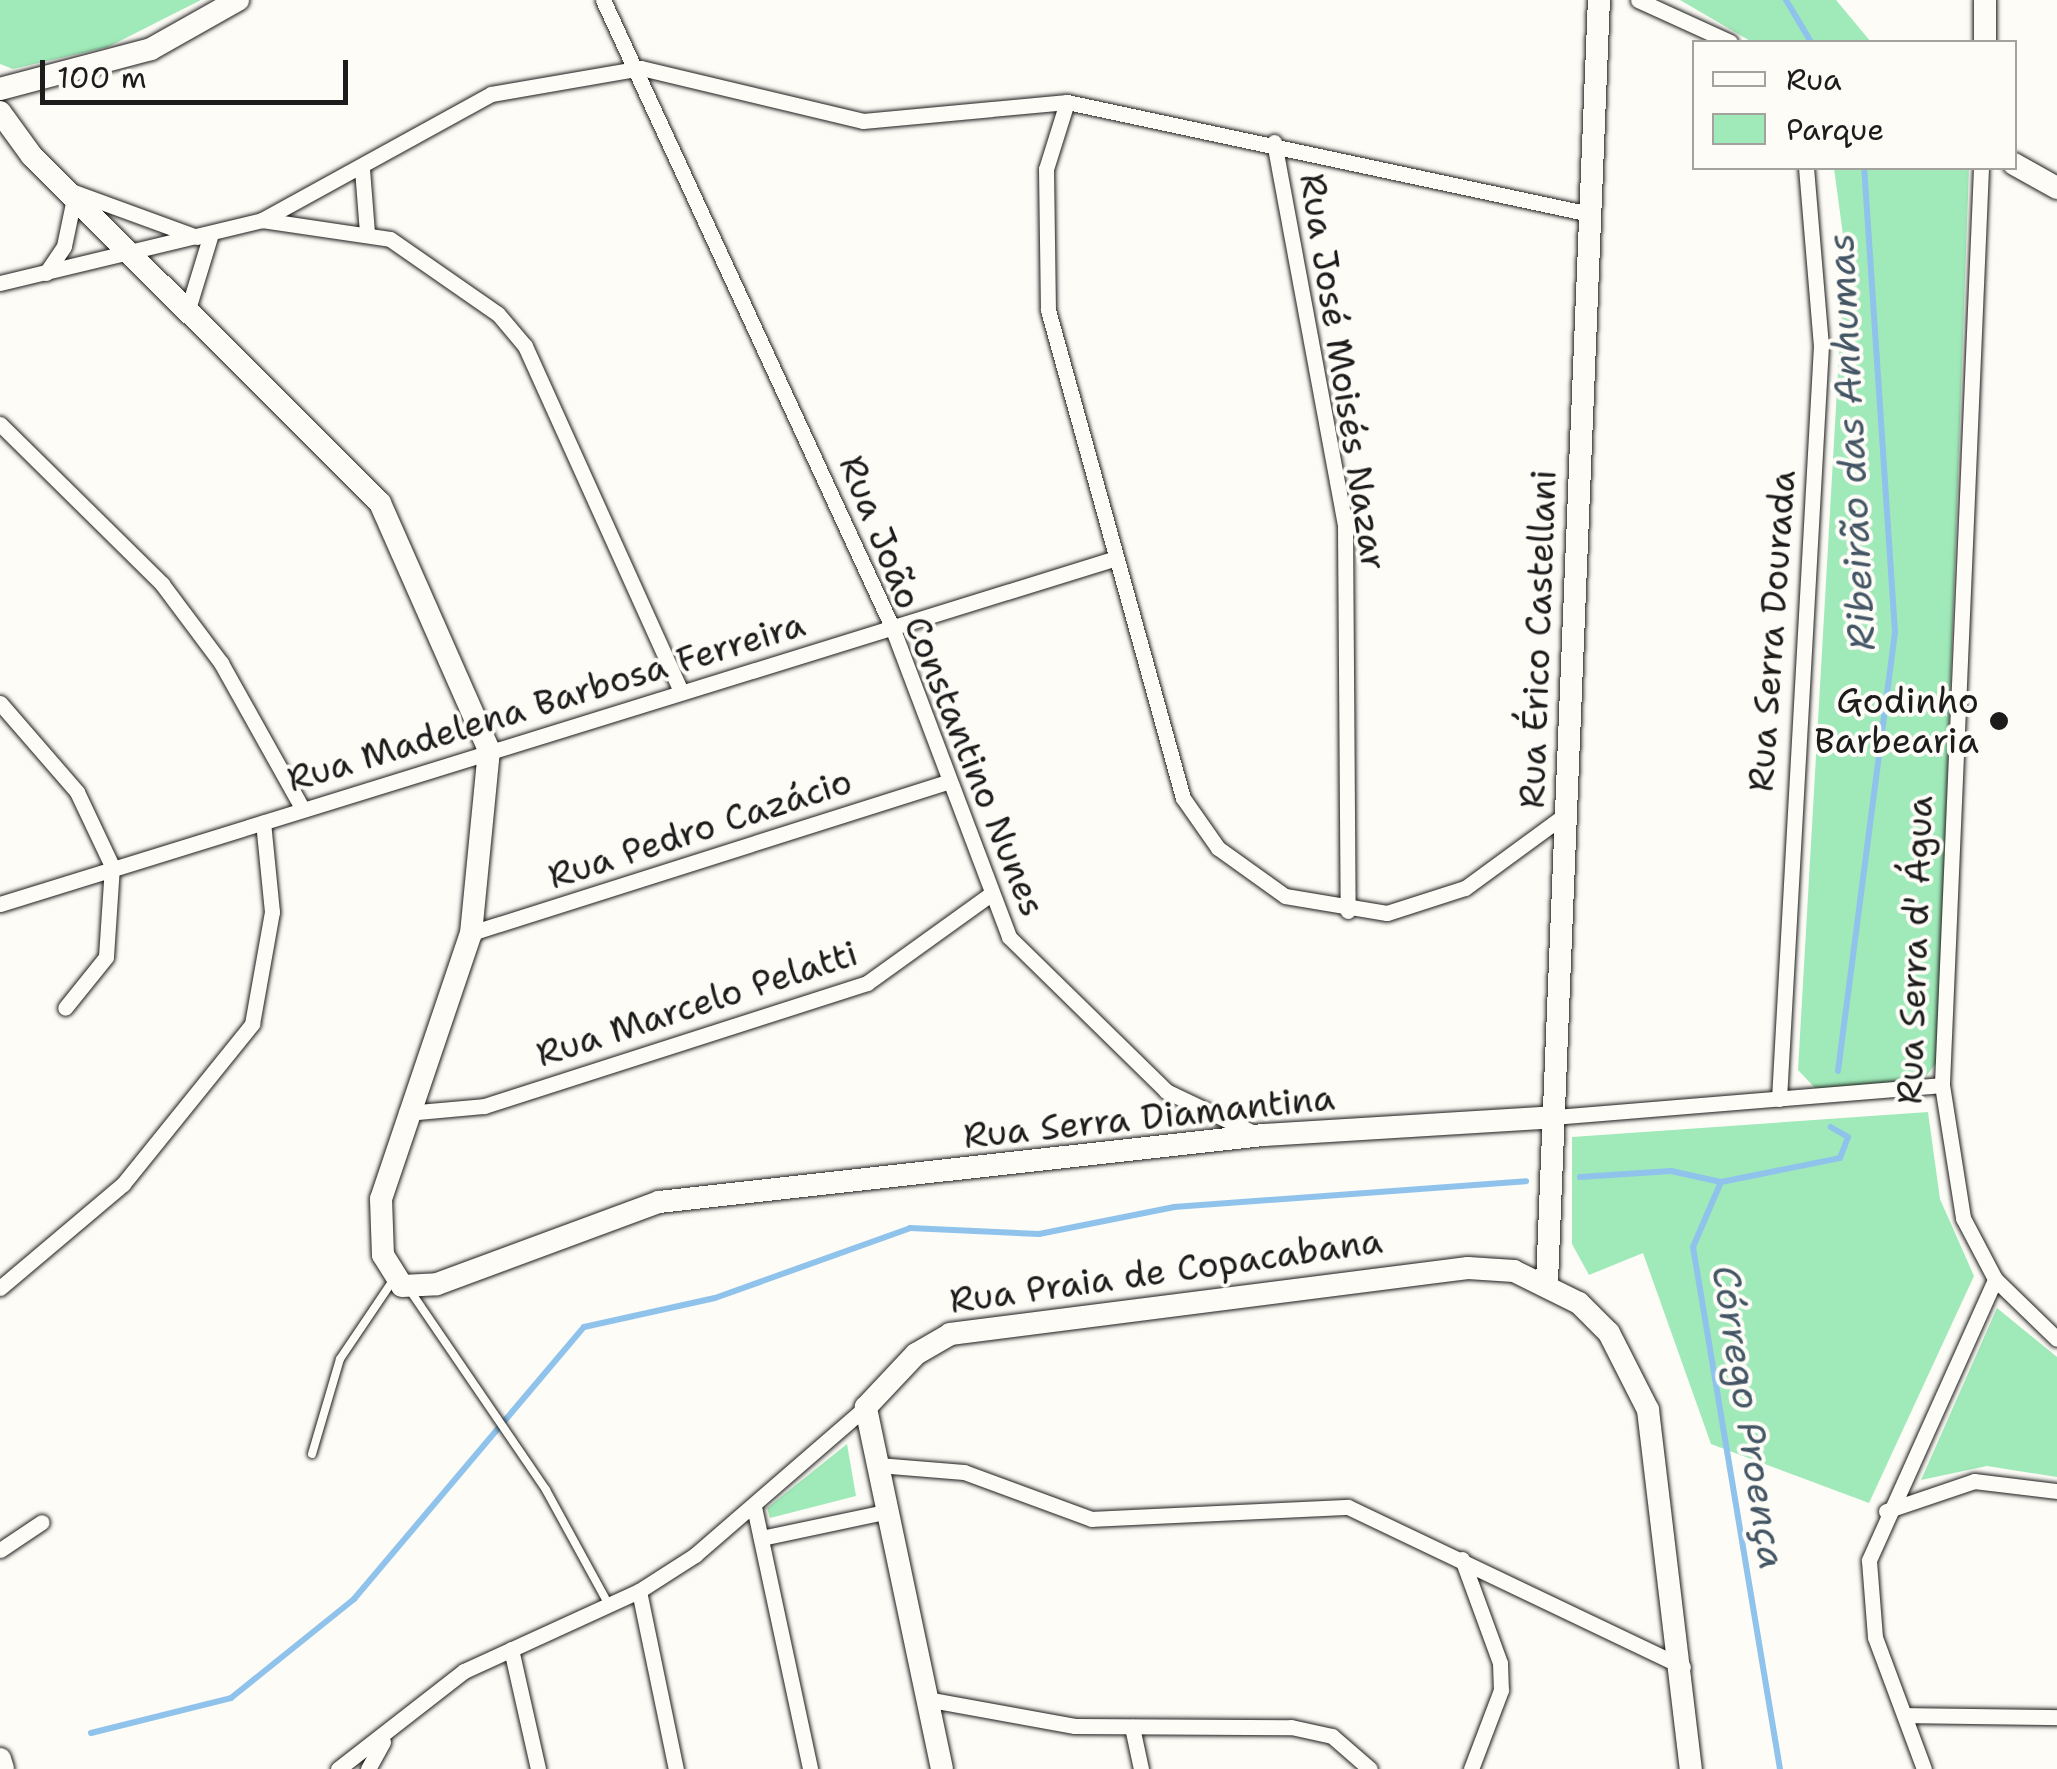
<!DOCTYPE html>
<html>
<head>
<meta charset="utf-8">
<style>
  body { margin:0 }
  #map { position:relative; width:2057px; height:1769px; overflow:hidden; background:#fdfcf7; font-family:"Shantell Sans",sans-serif }
  div>[style] { position:absolute }
  [style*='--x'] { left:calc(var(--x)*1px); top:calc(var(--y)*1px); width:calc(var(--w)*1px); rotate:calc(var(--a)*1deg) }
  .green>* { inset:0; background:#a0eab9 }
  .stream>* { height:6px; margin:-3px; padding:0 3px; transform-origin:3px; border-radius:3px; background:#8fc3ec }
  .roads { filter:drop-shadow(0 0 2px #1c1c1c) drop-shadow(0 0 2px #1c1c1c) }
  .lane>* { height:8px; margin:-4px; padding:0 4px; transform-origin:4px; border-radius:4px; background:#fdfcf7 }
  .street>* { height:15px; margin:-7.5px; padding:0 7.5px; transform-origin:7.5px; border-radius:7.5px; background:#fdfcf7 }
  .secondary>* { height:22px; margin:-11px; padding:0 11px; transform-origin:11px; border-radius:11px; background:#fdfcf7 }
  .dots>* { width:28px; height:28px; translate:-50% -50%; box-sizing:border-box; border:5px solid #fdfcf7; border-radius:50% }
  span { translate:-50% -50%; white-space:nowrap; text-align:center; line-height:1.15; -webkit-text-stroke:8px #fdfcf7; paint-order:stroke }
  .street-label { font-size:35px; color:#1c1c1c }
  .poi-label { font-size:35px; color:#1c1c1c }
  .right { translate:-100% -50%; text-align:right }
  .water-label { font-size:38px; color:#445665; font-style:italic }
  .legend { position:absolute; left:1692px; top:40px; width:325px; height:130px; box-sizing:border-box; background:#fdfcf7; border:2px solid #a3a29f; margin:0; padding:12px 18px; list-style:none; font-size:30px; color:#1c1c1c }
  .legend li { display:flex; align-items:center; gap:20px; height:50px }
  .legend b { width:50px; border:2px solid #a3a29f }
  .scale { position:absolute; left:40px; top:60px; width:308px; height:45px; box-sizing:border-box; border:5px solid #1c1c1c; border-top:0; padding-left:12px; font-size:30px; line-height:35px; white-space:nowrap; color:#1c1c1c; -webkit-text-stroke:8px #fdfcf7; paint-order:stroke }
</style>
</head>
<body>
<div id="map">
  <div class="green">
    <div style="clip-path:polygon(0 0,201px 0,108px 47px,13px 69px,0 64px)"></div>
    <div style="clip-path:polygon(1680px 0,1836px 0,1871px 42px,1752px 42px)"></div>
    <div style="clip-path:polygon(1834px 168px,1969px 168px,1937px 1062px,1924px 1079px,1816px 1089px,1798px 1070px,1845px 250px)"></div>
    <div style="clip-path:polygon(1928px 1112px,1940px 1199px,1974px 1276px,1869px 1503px,1711px 1444px,1643px 1253px,1589px 1275px,1572px 1244px,1572px 1137px)"></div>
    <div style="clip-path:polygon(1997px 1308px,2057px 1357px,2057px 1477px,1987px 1466px,1921px 1480px)"></div>
    <div style="clip-path:polygon(847px 1444px,856px 1496px,770px 1518px,767px 1508px)"></div>
  </div>
  <div class="stream">
    <div style="--x:1786;--y:0;--w:49;--a:59.2"></div>
    <div style="--x:1838;--y:1071;--w:443;--a:-82.6"></div>
    <div style="--x:1895;--y:632;--w:465;--a:-93.8"></div>
    <div style="--x:1580;--y:1177;--w:91;--a:-3.8"></div>
    <div style="--x:1671;--y:1171;--w:51;--a:12.4"></div>
    <div style="--x:91;--y:1733;--w:144;--a:-14"></div>
    <div style="--x:231;--y:1698;--w:158;--a:-38.8"></div>
    <div style="--x:354;--y:1599;--w:356;--a:-49.8"></div>
    <div style="--x:584;--y:1327;--w:134;--a:-12.5"></div>
    <div style="--x:715;--y:1298;--w:207;--a:-19.7"></div>
    <div style="--x:910;--y:1228;--w:129;--a:2.7"></div>
    <div style="--x:1039;--y:1234;--w:138;--a:-11.3"></div>
    <div style="--x:1174;--y:1207;--w:353;--a:-4.2"></div>
    <div style="--x:1780;--y:1769;--w:529;--a:-99.46"></div>
    <div style="--x:1693;--y:1247;--w:71;--a:-66.7"></div>
    <div style="--x:1721;--y:1182;--w:121;--a:-11.4"></div>
    <div style="--x:1840;--y:1158;--w:22;--a:-69"></div>
    <div style="--x:1848;--y:1137;--w:20;--a:-150"></div>
  </div>
  <div class="roads">
    <div class="lane">
      <div style="--x:409;--y:1289;--w:243;--a:55.7"></div>
      <div style="--x:546;--y:1490;--w:131;--a:61.3"></div>
      <div style="--x:312;--y:1454;--w:99;--a:-73.6"></div>
      <div style="--x:340;--y:1359;--w:97;--a:-56"></div>
    </div>
    <div class="street">
      <div style="--x:603;--y:0;--w:690;--a:65.25"></div>
      <div style="--x:892;--y:627;--w:331;--a:69.3"></div>
      <div style="--x:1009;--y:937;--w:220;--a:44.4"></div>
      <div style="--x:1166;--y:1091;--w:98;--a:25.5"></div>
      <div style="--x:1638;--y:0;--w:101;--a:24.5"></div>
      <div style="--x:1067;--y:102;--w:70;--a:107.4"></div>
      <div style="--x:1046;--y:169;--w:141;--a:89.2"></div>
      <div style="--x:1048;--y:310;--w:506;--a:74.54"></div>
      <div style="--x:1183;--y:798;--w:61;--a:55"></div>
      <div style="--x:1218;--y:848;--w:82;--a:35.6"></div>
      <div style="--x:1285;--y:896;--w:103;--a:9.5"></div>
      <div style="--x:1387;--y:913;--w:82;--a:-17.8"></div>
      <div style="--x:1465;--y:888;--w:125;--a:-36.2"></div>
      <div style="--x:1274;--y:142;--w:391;--a:79.5"></div>
      <div style="--x:1345;--y:526;--w:385;--a:89.6"></div>
      <div style="--x:1981;--y:168;--w:918;--a:92.44"></div>
      <div style="--x:1942;--y:1085;--w:135;--a:81"></div>
      <div style="--x:1963;--y:1218;--w:69;--a:62.3"></div>
      <div style="--x:1995;--y:1279;--w:86;--a:44.1"></div>
      <div style="--x:362;--y:169;--w:63;--a:85.5"></div>
      <div style="--x:74;--y:192;--w:131;--a:20.1"></div>
      <div style="--x:262;--y:220;--w:129;--a:8.4"></div>
      <div style="--x:390;--y:239;--w:131;--a:34.8"></div>
      <div style="--x:498;--y:314;--w:42;--a:49.8"></div>
      <div style="--x:525;--y:346;--w:377;--a:65.7"></div>
      <div style="--x:46;--y:273;--w:32;--a:-56"></div>
      <div style="--x:64;--y:246;--w:49;--a:-78.2"></div>
      <div style="--x:0;--y:283;--w:269;--a:-13.5"></div>
      <div style="--x:262;--y:220;--w:261;--a:-28.8"></div>
      <div style="--x:491;--y:94;--w:152;--a:-9.8"></div>
      <div style="--x:641;--y:68;--w:228;--a:13.4"></div>
      <div style="--x:863;--y:121;--w:205;--a:-5.3"></div>
      <div style="--x:1067;--y:102;--w:535;--a:12.09"></div>
      <div style="--x:188;--y:309;--w:78;--a:-73"></div>
      <div style="--x:0;--y:424;--w:228;--a:44.6"></div>
      <div style="--x:162;--y:584;--w:99;--a:53.2"></div>
      <div style="--x:221;--y:663;--w:166;--a:60.8"></div>
      <div style="--x:0;--y:703;--w:118;--a:49.1"></div>
      <div style="--x:77;--y:792;--w:82;--a:64.7"></div>
      <div style="--x:112;--y:866;--w:91;--a:93.8"></div>
      <div style="--x:106;--y:957;--w:65;--a:128.8"></div>
      <div style="--x:0;--y:904;--w:1162;--a:-17.22"></div>
      <div style="--x:471;--y:933;--w:499;--a:-17.6"></div>
      <div style="--x:1779;--y:1099;--w:754;--a:-86.81"></div>
      <div style="--x:1821;--y:346;--w:179;--a:-94.8"></div>
      <div style="--x:406;--y:1113;--w:78;--a:-5.1"></div>
      <div style="--x:484;--y:1106;--w:402;--a:-17.8"></div>
      <div style="--x:867;--y:983;--w:149;--a:-35.7"></div>
      <div style="--x:1554;--y:1117;--w:389;--a:-4.7"></div>
      <div style="--x:0;--y:1288;--w:161;--a:-40.2"></div>
      <div style="--x:123;--y:1184;--w:206;--a:-51.1"></div>
      <div style="--x:252;--y:1024;--w:114;--a:-79.9"></div>
      <div style="--x:272;--y:912;--w:90;--a:-95.7"></div>
      <div style="--x:878;--y:1465;--w:86;--a:4.7"></div>
      <div style="--x:964;--y:1472;--w:136;--a:20.2"></div>
      <div style="--x:1092;--y:1519;--w:256;--a:-2.7"></div>
      <div style="--x:1348;--y:1507;--w:371;--a:25.5"></div>
      <div style="--x:754;--y:1507;--w:268;--a:77.9"></div>
      <div style="--x:1886;--y:1511;--w:93;--a:-18.8"></div>
      <div style="--x:1974;--y:1481;--w:84;--a:6.9"></div>
      <div style="--x:761;--y:1538;--w:126;--a:-11.9"></div>
      <div style="--x:0;--y:1550;--w:50;--a:-33.7"></div>
      <div style="--x:1462;--y:1559;--w:111;--a:69.9"></div>
      <div style="--x:1500;--y:1663;--w:27;--a:88"></div>
      <div style="--x:1501;--y:1690;--w:85;--a:110.8"></div>
      <div style="--x:639;--y:1591;--w:182;--a:78.3"></div>
      <div style="--x:511;--y:1649;--w:123;--a:77.3"></div>
      <div style="--x:926;--y:1699;--w:151;--a:10.3"></div>
      <div style="--x:1075;--y:1726;--w:216;--a:0.3"></div>
      <div style="--x:1291;--y:1727;--w:42;--a:12.4"></div>
      <div style="--x:1332;--y:1736;--w:50;--a:41"></div>
      <div style="--x:1905;--y:1715;--w:152;--a:0.8"></div>
      <div style="--x:1132;--y:1727;--w:43;--a:77.9"></div>
      <div style="--x:338;--y:1769;--w:160;--a:-37.9"></div>
      <div style="--x:464;--y:1671;--w:192;--a:-24.6"></div>
      <div style="--x:639;--y:1591;--w:67;--a:-32.7"></div>
      <div style="--x:695;--y:1555;--w:226;--a:-40.9"></div>
      <div style="--x:368;--y:1769;--w:31;--a:-61"></div>
      <div style="--x:1924;--y:1769;--w:141;--a:-110.4"></div>
      <div style="--x:1875;--y:1637;--w:77;--a:-94.5"></div>
      <div style="--x:1869;--y:1560;--w:308;--a:-65.8"></div>
    </div>
    <div class="secondary">
      <div style="--x:1985;--y:42;--w:42;--a:-90"></div>
      <div style="--x:0;--y:89;--w:156;--a:-14.8"></div>
      <div style="--x:151;--y:49;--w:100;--a:-29.4"></div>
      <div style="--x:0;--y:112;--w:54;--a:54"></div>
      <div style="--x:32;--y:156;--w:491;--a:44.9"></div>
      <div style="--x:380;--y:503;--w:270;--a:66.2"></div>
      <div style="--x:489;--y:750;--w:184;--a:95.6"></div>
      <div style="--x:471;--y:933;--w:281;--a:108.7"></div>
      <div style="--x:381;--y:1199;--w:56;--a:88"></div>
      <div style="--x:383;--y:1255;--w:36;--a:58"></div>
      <div style="--x:402;--y:1286;--w:35;--a:-3"></div>
      <div style="--x:437;--y:1284;--w:237;--a:-20.3"></div>
      <div style="--x:659;--y:1202;--w:608;--a:-6.33"></div>
      <div style="--x:1263;--y:1135;--w:292;--a:-3.5"></div>
      <div style="--x:2014;--y:164;--w:49;--a:29.2"></div>
      <div style="--x:1547;--y:1282;--w:1283;--a:-87.68"></div>
      <div style="--x:0;--y:1759;--w:10;--a:73"></div>
      <div style="--x:942;--y:1769;--w:370;--a:-101.9"></div>
      <div style="--x:866;--y:1407;--w:73;--a:-46.7"></div>
      <div style="--x:916;--y:1354;--w:39;--a:-30"></div>
      <div style="--x:950;--y:1334;--w:522;--a:-7.26"></div>
      <div style="--x:1468;--y:1268;--w:46;--a:3.7"></div>
      <div style="--x:1514;--y:1271;--w:72;--a:26.2"></div>
      <div style="--x:1579;--y:1303;--w:42;--a:45"></div>
      <div style="--x:1609;--y:1333;--w:86;--a:63.1"></div>
      <div style="--x:1648;--y:1410;--w:362;--a:83.2"></div>
    </div>
  </div>
  <div class="dots">
    <div style="left:1999px;top:721px;background:#1c1c1c"></div>
  </div>
  <div class="street-label">
    <span style="left:1343px;top:372px;rotate:81deg">Rua José Moisés Nazar</span>
    <span style="left:1772px;top:631px;rotate:-86deg">Rua Serra Dourada</span>
    <span style="left:1538px;top:639px;rotate:-88deg">Rua Érico Castellani</span>
    <span style="left:942px;top:686px;rotate:68deg">Rua João Constantino Nunes</span>
    <span style="left:546px;top:702px;rotate:-17deg">Rua Madelena Barbosa Ferreira</span>
    <span style="left:700px;top:829px;rotate:-18deg">Rua Pedro Cazácio</span>
    <span style="left:1915px;top:950px;rotate:-88deg">Rua Serra d' Água</span>
    <span style="left:697px;top:1004px;rotate:-18deg">Rua Marcelo Pelatti</span>
    <span style="left:1149px;top:1117px;rotate:-6deg">Rua Serra Diamantina</span>
    <span style="left:1166px;top:1271px;rotate:-8deg">Rua Praia de Copacabana</span>
  </div>
  <div class="poi-label">
    <span class="right" style="left:1979px;top:721px">Godinho<br>Barbearia</span>
  </div>
  <div class="water-label">
    <span style="left:1851px;top:442px;rotate:-93deg">Ribeirão das Anhumas</span>
    <span style="left:1749px;top:1417px;rotate:81deg">Córrego Proença</span>
  </div>
  <ul class="legend">
  <li><b style="height:12px;background:#fdfcf7"></b>Rua</li>
  <li><b style="height:28px;background:#a0eab9"></b>Parque</li>
  </ul>
  <div class="scale">100 m</div>
</div>
</body>
</html>
